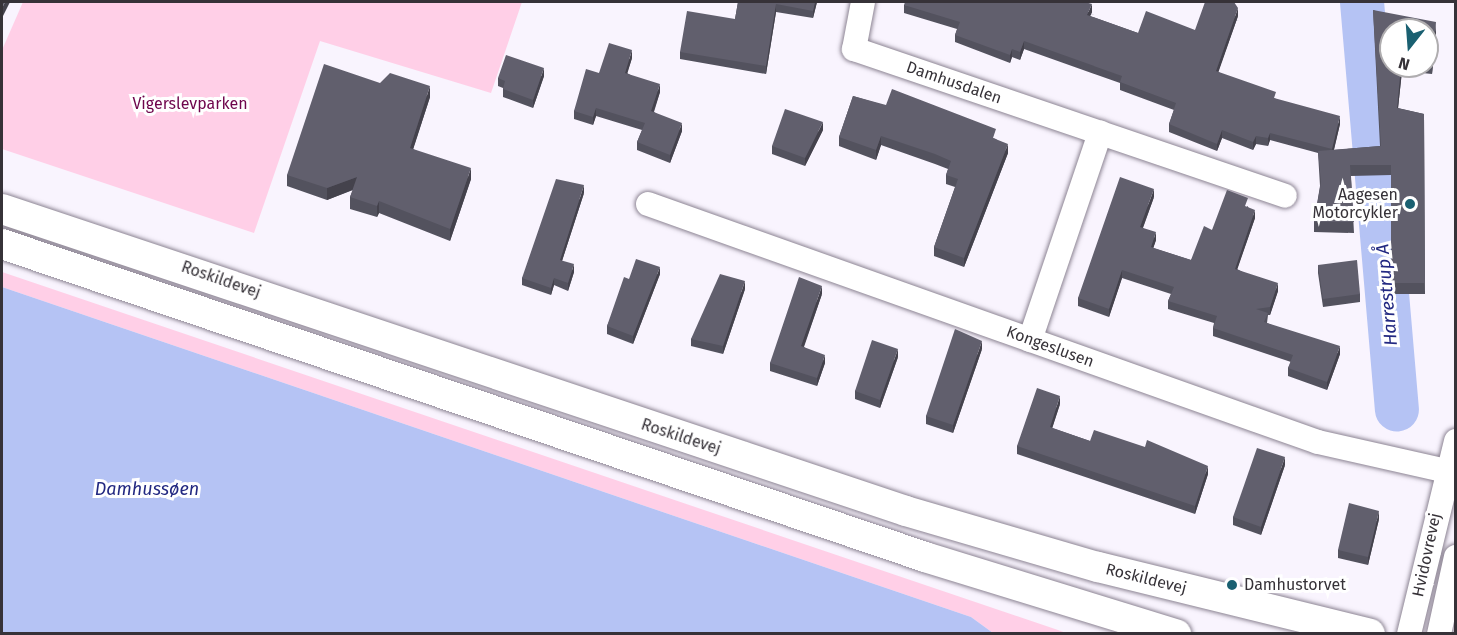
<!DOCTYPE html>
<html>
<head>
<meta charset="utf-8">
<style>
  body { margin:0 }
  #map { position:relative; width:1457px; height:635px; overflow:hidden; background:#f9f4fe; font-family:"Fira Sans",sans-serif }
  div>[style] { position:absolute }
  [style*='--x'] { left:calc(var(--x)*1px); top:calc(var(--y)*1px); width:calc(var(--w)*1px); rotate:calc(var(--a)*1deg) }
  .green>* { inset:0; background:#ffcfe7 }
  .water>* { inset:0; background:#b5c3f4 }
  .river>* { height:44px; margin:-22px; padding:0 22px; transform-origin:22px; border-radius:22px; background:#b5c3f4 }
  .roads { filter:drop-shadow(0 0 2px #8c8493) drop-shadow(0 0 2px #8c8493) }
  .minor>* { height:24px; margin:-12px; padding:0 12px; transform-origin:12px; border-radius:12px; background:#fff }
  .major>* { height:30px; margin:-15px; padding:0 15px; transform-origin:15px; border-radius:15px; background:#fff }
  .wall>* { inset:0; background:#53525e }
  .shaded-wall>* { inset:0; background:#44424c }
  .building>* { inset:0; background:#615f6d }
  .dots>* { width:16px; height:16px; translate:-50% -50%; box-sizing:border-box; border:3px solid #fff; border-radius:50% }
  span { translate:-50% -50%; white-space:nowrap; text-align:center; line-height:1.15; -webkit-text-stroke:6px #fff; paint-order:stroke }
  .street-label { font-size:16px; color:#363238 }
  .park-label { font-size:16px; color:#6e054c }
  .poi-label { font-size:16px; color:#363238 }
  .right { translate:-100% -50%; text-align:right }
  .left { translate:0 -50%; text-align:left }
  .water-label { font-size:18px; color:#222881; font-style:italic }
  .frame { position:absolute; inset:0; border:3px solid #363238; pointer-events:none }
  .north { position:absolute; left:1379px; top:18px; width:60px; height:60px; box-sizing:border-box; background:#fff; border:2px solid #afadaf; border-radius:50%; rotate:197deg; font-size:16px; font-weight:700; line-height:24px; text-align:center; color:#363238 }
  .north::after { content:''; display:block; margin:auto; width:21px; height:27px; background:#1a6071; clip-path:polygon(50% 0,100% 100%,50% 72%,0 100%) }
</style>
</head>
<body>
<div id="map">
  <div class="green">
    <div style="clip-path:polygon(23px 2px,522px 2px,491px 93px,320px 41px,254px 233px,2px 149px,2px 50px)"></div>
    <div style="clip-path:polygon(2px 272px,1058px 630px,1066px 633px,993px 633px,971px 617px,2px 287px)"></div>
  </div>
  <div class="water">
    <div style="clip-path:polygon(2px 287px,971px 617px,993px 633px,2px 633px)"></div>
  </div>
  <div class="river">
    <div style="--x:1362;--y:2;--w:409;--a:85.1"></div>
  </div>
  <div class="roads">
    <div class="minor">
      <div style="--x:863;--y:2;--w:48;--a:100.8"></div>
      <div style="--x:854;--y:49;--w:455;--a:18.8"></div>
      <div style="--x:648;--y:204;--w:711;--a:19.56"></div>
      <div style="--x:1318;--y:442;--w:141;--a:12.7"></div>
      <div style="--x:1030;--y:340;--w:219;--a:-71.3"></div>
      <div style="--x:1409;--y:634;--w:199;--a:-76.3"></div>
      <div style="--x:1439;--y:634;--w:79;--a:-77.6"></div>
    </div>
    <div class="major">
      <div style="--x:2;--y:209;--w:953;--a:18.47"></div>
      <div style="--x:906;--y:511;--w:200;--a:16.3"></div>
      <div style="--x:1098;--y:567;--w:280;--a:13.8"></div>
      <div style="--x:2;--y:244;--w:975;--a:18.73"></div>
      <div style="--x:925;--y:557;--w:263;--a:17.1"></div>
    </div>
  </div>
  <div class="wall">
    <div style="clip-path:polygon(738px 2px,817px 2px,813px 18px,776px 12px,766px 74px,680px 59px,680px 52px,735px 19px)"></div>
    <div style="clip-path:polygon(evenodd,904px 5px,1092px 12px,1090px 16px,1138px 33px,1195px 30px,1238px 16px,1218px 72px,1276px 99px,1340px 124px,1334px 150px,1380px 146px,1373px 10px,1436px 33px,1432px 74px,1402px 71px,1398px 108px,1424px 114px,1425px 294px,1391px 294px,1391px 175px,1351px 176px,1354px 233px,1314px 232px,1314px 222px,1320px 186px,1318px 153px,1270px 140px,1268px 146px,1256px 144px,1253px 150px,1222px 138px,1217px 151px,1169px 132px,1169px 124px,1174px 110px,1120px 90px,1120px 83px,1024px 49px,1020px 60px,1012px 57px,1010px 63px,955px 42px,955px 35px,957px 29px,904px 13px,904px 5px,1427px 30px,1427px 66px,1391px 66px,1427px 30px)"></div>
    <div style="clip-path:polygon(632px 58px,627px 73px,660px 92px,654px 112px,682px 131px,670px 163px,637px 150px,637px 142px,642px 130px,596px 116px,593px 125px,574px 119px,574px 111px,599px 73px)"></div>
    <div style="clip-path:polygon(544px 76px,533px 108px,503px 97px,503px 88px,498px 86px,498px 78px)"></div>
    <div style="clip-path:polygon(380px 83px,430px 97px,413px 149px,471px 179px,450px 241px,379px 213px,377px 217px,350px 209px,350px 197px,353px 190px,327px 200px,287px 186px,287px 175px)"></div>
    <div style="clip-path:polygon(853px 96px,996px 139px,1008px 153px,964px 267px,934px 256px,934px 247px,955px 187px,946px 184px,946px 175px,948px 169px,935px 164px,881px 145px,876px 160px,839px 146px,839px 137px)"></div>
    <div style="clip-path:polygon(823px 130px,805px 166px,772px 154px,772px 146px)"></div>
    <div style="clip-path:polygon(584px 193px,562px 261px,574px 272px,568px 291px,554px 285px,551px 295px,522px 285px,522px 278px)"></div>
    <div style="clip-path:polygon(1154px 197px,1143px 228px,1156px 240px,1153px 248px,1191px 260px,1212px 230px,1248px 206px,1248px 207px,1255px 218px,1237px 269px,1278px 291px,1270px 315px,1268px 315px,1267px 323px,1340px 354px,1327px 390px,1288px 376px,1288px 368px,1291px 362px,1213px 336px,1213px 328px,1214px 323px,1168px 309px,1168px 301px,1171px 294px,1122px 278px,1109px 317px,1078px 306px,1078px 298px)"></div>
    <div style="clip-path:polygon(1318px 265px,1360px 294px,1360px 302px,1323px 307px,1318px 273px)"></div>
    <div style="clip-path:polygon(660px 274px,633px 344px,607px 334px,607px 326px,629px 279px)"></div>
    <div style="clip-path:polygon(745px 289px,723px 354px,691px 346px,691px 339px)"></div>
    <div style="clip-path:polygon(822px 294px,804px 347px,825px 363px,817px 386px,770px 371px,770px 363px)"></div>
    <div style="clip-path:polygon(982px 349px,953px 433px,926px 424px,926px 416px)"></div>
    <div style="clip-path:polygon(898px 357px,880px 408px,855px 399px,855px 391px)"></div>
    <div style="clip-path:polygon(1060px 404px,1052px 428px,1090px 441px,1208px 474px,1195px 514px,1017px 454px,1017px 446px)"></div>
    <div style="clip-path:polygon(1285px 465px,1261px 535px,1233px 525px,1233px 517px)"></div>
    <div style="clip-path:polygon(1379px 519px,1368px 565px,1338px 558px,1338px 550px)"></div>
  </div>
  <div class="shaded-wall">
    <div style="clip-path:polygon(5px 2px,10px 2px,2px 18px,2px 8px)"></div>
    <div style="clip-path:polygon(815px 2px,817px 2px,813px 18px,813px 11px)"></div>
    <div style="clip-path:polygon(776px 4px,776px 12px,766px 74px,766px 66px)"></div>
    <div style="clip-path:polygon(1092px 4px,1092px 12px,1087px 23px,1087px 15px)"></div>
    <div style="clip-path:polygon(1238px 8px,1238px 16px,1216px 79px,1216px 71px)"></div>
    <div style="clip-path:polygon(1436px 22px,1436px 33px,1432px 74px,1432px 63px)"></div>
    <div style="clip-path:polygon(1024px 41px,1024px 49px,1020px 60px,1020px 52px)"></div>
    <div style="clip-path:polygon(1012px 49px,1012px 57px,1010px 63px,1010px 55px)"></div>
    <div style="clip-path:polygon(632px 50px,632px 58px,625px 81px,625px 73px)"></div>
    <div style="clip-path:polygon(1401px 66px,1402px 71px,1397px 118px,1397px 108px)"></div>
    <div style="clip-path:polygon(544px 68px,544px 76px,533px 108px,533px 100px)"></div>
    <div style="clip-path:polygon(660px 84px,660px 92px,651px 119px,651px 111px)"></div>
    <div style="clip-path:polygon(430px 86px,430px 97px,410px 159px,410px 148px)"></div>
    <div style="clip-path:polygon(596px 108px,596px 116px,593px 125px,593px 117px)"></div>
    <div style="clip-path:polygon(1340px 116px,1340px 124px,1332px 157px,1332px 149px)"></div>
    <div style="clip-path:polygon(823px 122px,823px 130px,805px 166px,805px 158px)"></div>
    <div style="clip-path:polygon(682px 123px,682px 131px,670px 163px,670px 155px)"></div>
    <div style="clip-path:polygon(1222px 130px,1222px 138px,1217px 151px,1217px 144px)"></div>
    <div style="clip-path:polygon(1270px 133px,1270px 140px,1268px 146px,1268px 138px)"></div>
    <div style="clip-path:polygon(881px 136px,881px 145px,876px 160px,876px 150px)"></div>
    <div style="clip-path:polygon(1256px 136px,1256px 144px,1253px 150px,1253px 142px)"></div>
    <div style="clip-path:polygon(1008px 144px,1008px 153px,964px 267px,964px 258px)"></div>
    <div style="clip-path:polygon(471px 168px,471px 179px,450px 241px,450px 229px)"></div>
    <div style="clip-path:polygon(357px 177px,357px 188px,327px 200px,327px 188px)"></div>
    <div style="clip-path:polygon(584px 185px,584px 193px,560px 267px,560px 260px)"></div>
    <div style="clip-path:polygon(1154px 189px,1154px 197px,1140px 235px,1140px 227px)"></div>
    <div style="clip-path:polygon(379px 201px,379px 213px,377px 217px,377px 206px)"></div>
    <div style="clip-path:polygon(1255px 210px,1255px 218px,1235px 276px,1235px 269px)"></div>
    <div style="clip-path:polygon(1156px 232px,1156px 240px,1151px 255px,1151px 247px)"></div>
    <div style="clip-path:polygon(574px 264px,574px 272px,568px 291px,568px 283px)"></div>
    <div style="clip-path:polygon(660px 267px,660px 274px,633px 344px,633px 336px)"></div>
    <div style="clip-path:polygon(1122px 270px,1122px 278px,1109px 317px,1109px 309px)"></div>
    <div style="clip-path:polygon(554px 278px,554px 285px,551px 295px,551px 288px)"></div>
    <div style="clip-path:polygon(745px 281px,745px 289px,723px 354px,723px 346px)"></div>
    <div style="clip-path:polygon(1278px 283px,1278px 291px,1270px 315px,1270px 307px)"></div>
    <div style="clip-path:polygon(822px 286px,822px 294px,801px 354px,801px 346px)"></div>
    <div style="clip-path:polygon(982px 341px,982px 349px,953px 433px,953px 425px)"></div>
    <div style="clip-path:polygon(1340px 346px,1340px 354px,1327px 390px,1327px 382px)"></div>
    <div style="clip-path:polygon(898px 349px,898px 357px,880px 408px,880px 400px)"></div>
    <div style="clip-path:polygon(825px 355px,825px 363px,817px 386px,817px 378px)"></div>
    <div style="clip-path:polygon(1060px 396px,1060px 404px,1050px 435px,1050px 427px)"></div>
    <div style="clip-path:polygon(1285px 457px,1285px 465px,1261px 535px,1261px 527px)"></div>
    <div style="clip-path:polygon(1208px 466px,1208px 474px,1195px 514px,1195px 506px)"></div>
    <div style="clip-path:polygon(1379px 511px,1379px 519px,1368px 565px,1368px 557px)"></div>
  </div>
  <div class="building">
    <div style="clip-path:polygon(2px 2px,5px 2px,2px 8px)"></div>
    <div style="clip-path:polygon(738px 2px,815px 2px,813px 11px,776px 4px,766px 66px,680px 52px,687px 11px,735px 19px)"></div>
    <div style="clip-path:polygon(905px 2px,1085px 2px,1092px 4px,1087px 15px,1138px 33px,1146px 11px,1195px 30px,1205px 2px,1234px 2px,1238px 8px,1216px 71px,1276px 92px,1274px 98px,1340px 116px,1332px 149px,1270px 133px,1268px 138px,1256px 136px,1253px 142px,1222px 130px,1217px 144px,1169px 124px,1176px 103px,1120px 82px,1122px 76px,1024px 41px,1020px 52px,1012px 49px,1010px 55px,955px 35px,960px 22px,904px 5px)"></div>
    <div style="clip-path:polygon(1373px 10px,1436px 22px,1432px 63px,1427px 63px,1427px 30px,1391px 30px,1391px 66px,1401px 66px,1397px 108px,1424px 114px,1425px 283px,1391px 283px,1391px 165px,1350px 165px,1354px 222px,1314px 222px,1321px 182px,1318px 151px,1381px 146px)"></div>
    <div style="clip-path:polygon(609px 43px,632px 50px,625px 73px,660px 84px,651px 111px,682px 123px,670px 155px,637px 142px,645px 123px,596px 108px,593px 117px,574px 111px,586px 69px,599px 73px)"></div>
    <div style="clip-path:polygon(506px 55px,544px 68px,533px 100px,503px 89px,505px 81px,498px 78px)"></div>
    <div style="clip-path:polygon(324px 64px,380px 83px,390px 73px,430px 86px,410px 148px,471px 168px,450px 229px,379px 201px,377px 206px,350px 197px,357px 177px,327px 188px,287px 175px)"></div>
    <div style="clip-path:polygon(892px 89px,996px 129px,993px 138px,1008px 144px,964px 258px,934px 247px,958px 179px,946px 175px,951px 161px,935px 154px,881px 136px,876px 150px,839px 137px,853px 96px,886px 105px)"></div>
    <div style="clip-path:polygon(785px 109px,823px 122px,805px 158px,772px 146px)"></div>
    <div style="clip-path:polygon(1120px 177px,1154px 189px,1140px 227px,1156px 232px,1151px 247px,1191px 260px,1204px 226px,1212px 230px,1227px 190px,1248px 198px,1245px 206px,1255px 210px,1235px 269px,1278px 283px,1270px 307px,1256px 309px,1268px 313px,1264px 322px,1340px 346px,1327px 382px,1288px 368px,1293px 355px,1213px 328px,1217px 316px,1168px 301px,1174px 287px,1122px 270px,1109px 309px,1078px 298px)"></div>
    <div style="clip-path:polygon(556px 179px,584px 185px,560px 260px,574px 264px,568px 283px,554px 278px,551px 288px,522px 278px)"></div>
    <div style="clip-path:polygon(636px 259px,660px 267px,633px 336px,607px 326px,624px 277px,629px 279px)"></div>
    <div style="clip-path:polygon(1357px 260px,1360px 294px,1323px 299px,1318px 265px)"></div>
    <div style="clip-path:polygon(720px 274px,745px 281px,723px 346px,691px 339px)"></div>
    <div style="clip-path:polygon(799px 277px,822px 286px,801px 346px,825px 355px,817px 378px,770px 363px)"></div>
    <div style="clip-path:polygon(955px 329px,982px 341px,953px 425px,926px 416px)"></div>
    <div style="clip-path:polygon(872px 340px,898px 349px,880px 400px,855px 391px)"></div>
    <div style="clip-path:polygon(1037px 388px,1060px 396px,1050px 427px,1090px 441px,1094px 430px,1145px 447px,1147px 440px,1208px 466px,1195px 506px,1017px 446px)"></div>
    <div style="clip-path:polygon(1257px 448px,1285px 457px,1261px 527px,1233px 517px)"></div>
    <div style="clip-path:polygon(1349px 503px,1379px 511px,1368px 557px,1338px 550px)"></div>
  </div>
  <div class="dots">
    <div style="left:1410px;top:204px;background:#1a6071"></div>
    <div style="left:1232px;top:585px;background:#1a6071"></div>
  </div>
  <div class="street-label">
    <span style="left:954px;top:83px;rotate:19deg">Damhusdalen</span>
    <span style="left:221px;top:280px;rotate:19deg">Roskildevej</span>
    <span style="left:1050px;top:347px;rotate:20deg">Kongeslusen</span>
    <span style="left:681px;top:437px;rotate:18deg">Roskildevej</span>
    <span style="left:1427px;top:555px;rotate:-78deg">Hvidovrevej</span>
    <span style="left:1146px;top:579px;rotate:14deg">Roskildevej</span>
  </div>
  <div class="park-label">
    <span style="left:190px;top:104px">Vigerslevparken</span>
  </div>
  <div class="poi-label">
    <span class="right" style="left:1398px;top:204px">Aagesen<br>Motorcykler</span>
    <span class="left" style="left:1244px;top:585px">Damhustorvet</span>
  </div>
  <div class="water-label">
    <span style="left:1387px;top:295px;rotate:-95deg">Harrestrup Å</span>
    <span style="left:147px;top:489px">Damhussøen</span>
  </div>
  <div class="frame"></div>
  <div class="north">N</div>
</div>
</body>
</html>
